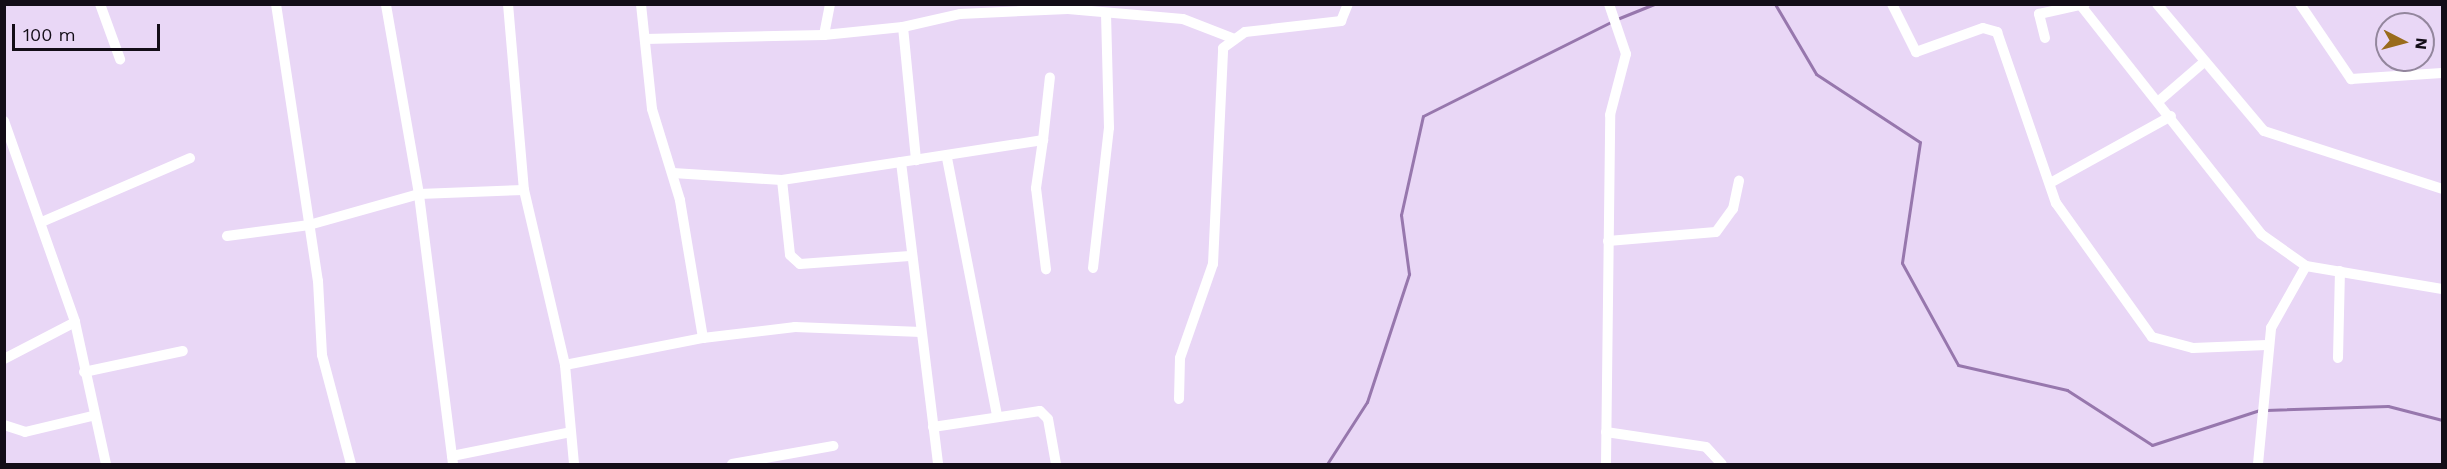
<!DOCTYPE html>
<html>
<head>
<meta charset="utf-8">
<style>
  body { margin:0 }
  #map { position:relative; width:2447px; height:469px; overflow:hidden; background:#e9d7f6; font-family:"Work Sans",sans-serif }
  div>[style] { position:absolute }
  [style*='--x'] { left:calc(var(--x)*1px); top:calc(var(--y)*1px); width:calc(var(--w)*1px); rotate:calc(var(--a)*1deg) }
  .stream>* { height:3px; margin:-1.5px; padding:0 1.5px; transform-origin:1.5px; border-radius:1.5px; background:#9777ad }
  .minor>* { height:10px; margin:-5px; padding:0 5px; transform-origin:5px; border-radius:5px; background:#fff }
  span { translate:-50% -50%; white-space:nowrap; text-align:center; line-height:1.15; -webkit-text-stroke:4.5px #e9d7f6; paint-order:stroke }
  .frame { position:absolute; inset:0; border:6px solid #130d17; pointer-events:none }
  .north { position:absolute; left:2375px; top:12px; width:60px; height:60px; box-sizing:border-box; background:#e9d7f6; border:2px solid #93869d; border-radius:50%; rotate:96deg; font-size:16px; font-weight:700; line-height:24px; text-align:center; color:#130d17 }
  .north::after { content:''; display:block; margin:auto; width:21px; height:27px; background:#9a6c1c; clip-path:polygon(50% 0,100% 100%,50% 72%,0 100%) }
  .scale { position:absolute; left:12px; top:24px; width:148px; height:27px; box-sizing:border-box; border:3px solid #130d17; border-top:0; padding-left:8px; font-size:18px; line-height:21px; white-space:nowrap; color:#130d17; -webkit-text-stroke:4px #e9d7f6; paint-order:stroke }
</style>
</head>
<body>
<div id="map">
  <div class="stream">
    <div style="--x:1775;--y:4;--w:81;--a:59.6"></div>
    <div style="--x:1816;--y:74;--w:124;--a:33.2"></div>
    <div style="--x:1920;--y:142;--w:122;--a:98.5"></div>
    <div style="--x:1902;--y:263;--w:116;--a:61.2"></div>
    <div style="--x:1958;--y:365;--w:112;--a:12.9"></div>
    <div style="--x:2067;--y:390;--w:101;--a:32.9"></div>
    <div style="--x:2152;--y:445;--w:114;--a:-18"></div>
    <div style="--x:1617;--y:19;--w:40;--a:-22"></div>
    <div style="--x:2266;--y:410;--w:122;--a:-1.9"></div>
    <div style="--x:2388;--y:406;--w:56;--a:14.5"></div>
    <div style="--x:1327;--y:464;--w:74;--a:-57.2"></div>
    <div style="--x:1367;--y:402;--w:135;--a:-71.8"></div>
    <div style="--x:1409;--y:274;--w:60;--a:-97.7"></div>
    <div style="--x:1401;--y:215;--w:101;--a:-77.5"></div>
    <div style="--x:1423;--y:116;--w:210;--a:-26.6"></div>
  </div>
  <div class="minor">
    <div style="--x:100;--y:4;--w:59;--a:70"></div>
    <div style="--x:276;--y:4;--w:280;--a:81.4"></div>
    <div style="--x:318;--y:281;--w:74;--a:86.9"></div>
    <div style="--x:322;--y:355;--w:113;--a:75.1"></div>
    <div style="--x:508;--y:4;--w:187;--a:85.1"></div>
    <div style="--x:524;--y:190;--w:180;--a:76.8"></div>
    <div style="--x:565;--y:365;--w:141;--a:-11.1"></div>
    <div style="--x:703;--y:338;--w:140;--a:-99.5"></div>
    <div style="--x:680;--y:200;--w:95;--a:-107.1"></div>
    <div style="--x:652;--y:109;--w:106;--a:-96"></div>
    <div style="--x:1892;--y:4;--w:54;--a:63.4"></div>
    <div style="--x:1916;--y:52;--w:71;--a:-19.7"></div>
    <div style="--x:1983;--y:28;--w:15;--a:16"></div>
    <div style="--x:1997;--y:32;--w:181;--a:71"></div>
    <div style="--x:2056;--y:203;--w:165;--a:54.4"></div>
    <div style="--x:2152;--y:337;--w:42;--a:15"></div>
    <div style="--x:2193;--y:348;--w:74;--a:-2.3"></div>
    <div style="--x:2157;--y:4;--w:166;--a:49.9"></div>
    <div style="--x:2264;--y:131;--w:187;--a:18"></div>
    <div style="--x:2300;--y:4;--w:91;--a:55.8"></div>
    <div style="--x:2351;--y:79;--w:91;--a:-3.8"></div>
    <div style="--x:2082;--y:7;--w:289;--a:51.7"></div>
    <div style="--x:2261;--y:234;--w:55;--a:35.4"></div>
    <div style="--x:2306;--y:266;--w:138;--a:9.6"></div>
    <div style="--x:903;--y:27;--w:134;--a:84.4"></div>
    <div style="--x:824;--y:35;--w:32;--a:-79"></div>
    <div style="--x:2045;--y:38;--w:25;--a:-104"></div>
    <div style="--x:2039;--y:14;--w:47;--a:-12.3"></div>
    <div style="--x:645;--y:39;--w:179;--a:-1.3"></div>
    <div style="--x:824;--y:35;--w:79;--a:-5.8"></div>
    <div style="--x:903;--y:27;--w:58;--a:-12.8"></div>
    <div style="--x:960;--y:14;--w:108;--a:-2.7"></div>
    <div style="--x:1068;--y:9;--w:115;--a:5"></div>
    <div style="--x:1183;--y:19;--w:53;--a:21.2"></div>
    <div style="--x:2160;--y:100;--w:57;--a:-40.7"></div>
    <div style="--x:4;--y:121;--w:213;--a:70.5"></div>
    <div style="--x:75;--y:322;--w:145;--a:77.7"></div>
    <div style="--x:1043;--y:140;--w:63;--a:-83.7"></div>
    <div style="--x:947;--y:158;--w:262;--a:79"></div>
    <div style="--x:901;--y:162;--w:144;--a:-8.8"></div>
    <div style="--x:1043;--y:140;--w:49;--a:98.3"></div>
    <div style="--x:1036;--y:188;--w:82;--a:83"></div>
    <div style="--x:673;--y:173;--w:109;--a:3.7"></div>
    <div style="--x:782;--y:180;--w:120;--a:-8.6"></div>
    <div style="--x:901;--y:162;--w:304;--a:83"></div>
    <div style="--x:782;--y:180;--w:75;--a:83.9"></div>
    <div style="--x:790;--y:255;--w:13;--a:42"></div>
    <div style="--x:800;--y:264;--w:110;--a:-4.2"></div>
    <div style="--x:2052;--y:182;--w:136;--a:-29"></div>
    <div style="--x:44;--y:221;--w:159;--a:-23.3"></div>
    <div style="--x:227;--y:236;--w:83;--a:-7.6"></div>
    <div style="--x:309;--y:225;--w:114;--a:-15.7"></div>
    <div style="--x:419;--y:194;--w:193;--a:-99.9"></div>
    <div style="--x:1608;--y:241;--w:108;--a:-4.8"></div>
    <div style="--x:1716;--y:232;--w:29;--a:-54"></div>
    <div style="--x:1733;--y:209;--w:29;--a:-78"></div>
    <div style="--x:1093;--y:268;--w:141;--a:-83.5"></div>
    <div style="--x:1109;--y:128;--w:114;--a:-91.5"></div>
    <div style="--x:703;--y:338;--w:93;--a:-6.8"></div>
    <div style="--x:795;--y:327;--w:126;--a:2.3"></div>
    <div style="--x:2338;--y:358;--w:87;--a:-88.7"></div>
    <div style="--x:4;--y:359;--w:80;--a:-27.5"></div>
    <div style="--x:565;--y:365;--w:99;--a:84.8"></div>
    <div style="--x:84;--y:372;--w:101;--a:-12"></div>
    <div style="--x:1179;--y:399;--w:41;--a:-88.6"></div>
    <div style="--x:1180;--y:358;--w:100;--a:-70.7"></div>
    <div style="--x:1213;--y:264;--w:216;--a:-87.3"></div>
    <div style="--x:1223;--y:48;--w:27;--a:-36"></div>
    <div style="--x:1245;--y:32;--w:97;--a:-6.5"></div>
    <div style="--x:1341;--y:21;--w:18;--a:-68"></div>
    <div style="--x:4;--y:425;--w:22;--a:18"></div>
    <div style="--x:25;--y:432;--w:69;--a:-13.4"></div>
    <div style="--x:933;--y:427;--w:108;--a:-8.5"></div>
    <div style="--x:1040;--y:411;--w:11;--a:45"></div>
    <div style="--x:1048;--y:419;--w:46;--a:79.9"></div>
    <div style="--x:1606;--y:432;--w:101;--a:8.5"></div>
    <div style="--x:1706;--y:447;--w:23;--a:47"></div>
    <div style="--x:452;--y:456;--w:121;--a:-11.4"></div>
    <div style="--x:453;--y:464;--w:272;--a:-97.2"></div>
    <div style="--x:419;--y:194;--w:105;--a:-2.2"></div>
    <div style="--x:732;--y:464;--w:103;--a:-10.1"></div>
    <div style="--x:1606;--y:464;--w:349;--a:-89.3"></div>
    <div style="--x:1610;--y:115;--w:63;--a:-75.3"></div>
    <div style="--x:1626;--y:54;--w:53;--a:-108.8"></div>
    <div style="--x:2258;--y:464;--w:137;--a:-84.5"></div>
    <div style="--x:2271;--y:328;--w:71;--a:-60.6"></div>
  </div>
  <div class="frame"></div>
  <div class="north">N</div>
  <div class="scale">100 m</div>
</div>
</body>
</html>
